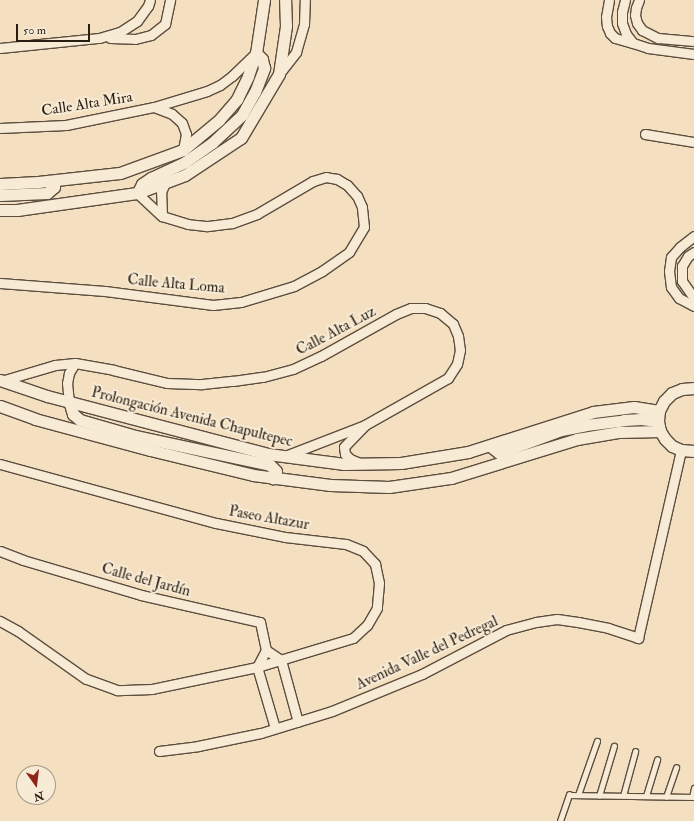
<!DOCTYPE html>
<meta charset="utf-8">
<style>
body{margin:0}
#map{position:relative;width:694px;height:821px;overflow:hidden;background:#f4e0c0;font-family:"IM FELL Double Pica",serif}
div>[style]{position:absolute}
.roads{filter:drop-shadow(1px 0 #5c4e3e) drop-shadow(-1px 0 #5c4e3e) drop-shadow(0 1px #5c4e3e) drop-shadow(0 -1px #5c4e3e)}
.service>*{height:4.5px;margin:-2.25px;padding:0 2.25px;transform-origin:2.25px;border-radius:2.25px;background:#f8ebd6}
.minor>*{height:9px;margin:-4.5px;padding:0 4.5px;transform-origin:4.5px;border-radius:4.5px;background:#f8ebd6}
.tertiary>*{height:11px;margin:-5.5px;padding:0 5.5px;transform-origin:5.5px;border-radius:5.5px;background:#f8ebd6}
span{translate:-50% -50%;white-space:nowrap;text-align:center;line-height:1.15;-webkit-text-stroke:4px #f8ebd6;paint-order:stroke}
.street-label{font-size:15px;color:#291e12}
.north{position:absolute;left:16px;top:765px;width:40px;height:40px;box-sizing:border-box;background:#f8ebd6;border:1px solid #a59988;border-radius:50%;rotate:166deg;font-size:11px;font-weight:700;line-height:16px;text-align:center;color:#291e12}
.north::after{content:'';display:block;margin:auto;width:14px;height:18px;background:#8f2418;clip-path:polygon(50% 0,100% 100%,50% 72%,0 100%)}
.scale{position:absolute;left:16px;top:24px;width:74px;height:18px;box-sizing:border-box;border:2px solid #291e12;border-top:0;padding-left:5px;font-size:12px;line-height:14px;white-space:nowrap;color:#291e12;-webkit-text-stroke:3px #f8ebd6;paint-order:stroke}
</style>
<div id="map">
<div class="roads">
<div class="service">
<div style="left:578px;top:795px;width:57px;rotate:-70.6deg"></div>
<div style="left:599px;top:796px;width:52px;rotate:-73.3deg"></div>
<div style="left:623px;top:796px;width:46px;rotate:-74.7deg"></div>
<div style="left:646px;top:796px;width:38px;rotate:-73deg"></div>
<div style="left:666px;top:797px;width:31px;rotate:-71deg"></div>
<div style="left:692px;top:797px;width:9px;rotate:-77deg"></div>
<div style="left:560px;top:821px;width:28px;rotate:-71deg"></div>
<div style="left:569px;top:795px;width:125px;rotate:0.9deg"></div>
</div>
<div class="minor">
<div style="left:609px;top:0;width:17px;rotate:100deg"></div>
<div style="left:606px;top:17px;width:9px;rotate:84deg"></div>
<div style="left:607px;top:26px;width:8px;rotate:67deg"></div>
<div style="left:610px;top:33px;width:7px;rotate:45deg"></div>
<div style="left:615px;top:38px;width:19px;rotate:16deg"></div>
<div style="left:625px;top:0;width:12px;rotate:104deg"></div>
<div style="left:622px;top:12px;width:11px;rotate:90deg"></div>
<div style="left:622px;top:23px;width:12px;rotate:70deg"></div>
<div style="left:626px;top:34px;width:11px;rotate:52deg"></div>
<div style="left:633px;top:43px;width:16px;rotate:18deg"></div>
<div style="left:648px;top:48px;width:46px;rotate:7.4deg"></div>
<div style="left:639px;top:0;width:9px;rotate:111deg"></div>
<div style="left:636px;top:8px;width:7px;rotate:98deg"></div>
<div style="left:635px;top:15px;width:8px;rotate:76deg"></div>
<div style="left:637px;top:23px;width:9px;rotate:54deg"></div>
<div style="left:642px;top:30px;width:18px;rotate:27deg"></div>
<div style="left:658px;top:38px;width:36px;rotate:5deg"></div>
<div style="left:110px;top:38px;width:25px;rotate:2deg"></div>
<div style="left:135px;top:39px;width:16px;rotate:-14deg"></div>
<div style="left:151px;top:35px;width:18px;rotate:-38deg"></div>
<div style="left:165px;top:24px;width:25px;rotate:-78deg"></div>
<div style="left:0;top:48px;width:100px;rotate:-5.8deg"></div>
<div style="left:99px;top:38px;width:22px;rotate:-16deg"></div>
<div style="left:120px;top:32px;width:20px;rotate:-33deg"></div>
<div style="left:137px;top:21px;width:19px;rotate:-54deg"></div>
<div style="left:148px;top:6px;width:6px;rotate:-72deg"></div>
<div style="left:279px;top:74px;width:28px;rotate:-52deg"></div>
<div style="left:296px;top:52px;width:29px;rotate:-74deg"></div>
<div style="left:304px;top:24px;width:24px;rotate:-88deg"></div>
<div style="left:154px;top:107px;width:19px;rotate:21deg"></div>
<div style="left:172px;top:114px;width:13px;rotate:42deg"></div>
<div style="left:182px;top:123px;width:12px;rotate:70deg"></div>
<div style="left:186px;top:134px;width:16px;rotate:101deg"></div>
<div style="left:0;top:128px;width:66px;rotate:-2.6deg"></div>
<div style="left:66px;top:125px;width:90px;rotate:-11.6deg"></div>
<div style="left:154px;top:107px;width:55px;rotate:-16.8deg"></div>
<div style="left:207px;top:91px;width:14px;rotate:-25deg"></div>
<div style="left:220px;top:85px;width:15px;rotate:-37deg"></div>
<div style="left:232px;top:76px;width:33px;rotate:-44deg"></div>
<div style="left:645px;top:134px;width:50px;rotate:9.3deg"></div>
<div style="left:137px;top:193px;width:34px;rotate:43deg"></div>
<div style="left:162px;top:216px;width:24px;rotate:-92deg"></div>
<div style="left:161px;top:192px;width:10px;rotate:-66deg"></div>
<div style="left:694px;top:236px;width:18px;rotate:142deg"></div>
<div style="left:680px;top:247px;width:13px;rotate:132deg"></div>
<div style="left:671px;top:257px;width:14px;rotate:98deg"></div>
<div style="left:669px;top:271px;width:16px;rotate:83deg"></div>
<div style="left:671px;top:287px;width:14px;rotate:54deg"></div>
<div style="left:679px;top:298px;width:17px;rotate:28deg"></div>
<div style="left:694px;top:252px;width:7px;rotate:146deg"></div>
<div style="left:688px;top:256px;width:12px;rotate:121deg"></div>
<div style="left:682px;top:266px;width:15px;rotate:90deg"></div>
<div style="left:682px;top:281px;width:21px;rotate:55deg"></div>
<div style="left:0;top:283px;width:105px;rotate:4.4deg"></div>
<div style="left:105px;top:291px;width:109px;rotate:7.4deg"></div>
<div style="left:213px;top:305px;width:28px;rotate:-6deg"></div>
<div style="left:241px;top:302px;width:55px;rotate:-16.8deg"></div>
<div style="left:294px;top:286px;width:32px;rotate:-28deg"></div>
<div style="left:322px;top:271px;width:33px;rotate:-35deg"></div>
<div style="left:349px;top:252px;width:29px;rotate:-59deg"></div>
<div style="left:364px;top:227px;width:20px;rotate:-96deg"></div>
<div style="left:362px;top:207px;width:12px;rotate:-114deg"></div>
<div style="left:357px;top:196px;width:15px;rotate:-132deg"></div>
<div style="left:347px;top:185px;width:12px;rotate:-149deg"></div>
<div style="left:337px;top:179px;width:11px;rotate:-170deg"></div>
<div style="left:326px;top:177px;width:14px;rotate:163deg"></div>
<div style="left:313px;top:181px;width:65px;rotate:149.5deg"></div>
<div style="left:257px;top:214px;width:27px;rotate:160deg"></div>
<div style="left:232px;top:223px;width:26px;rotate:173deg"></div>
<div style="left:206px;top:226px;width:18px;rotate:-174deg"></div>
<div style="left:188px;top:224px;width:27px;rotate:-163deg"></div>
<div style="left:75px;top:363px;width:39px;rotate:10deg"></div>
<div style="left:113px;top:370px;width:56px;rotate:13.5deg"></div>
<div style="left:167px;top:383px;width:35px;rotate:2deg"></div>
<div style="left:202px;top:384px;width:31px;rotate:-6deg"></div>
<div style="left:233px;top:381px;width:30px;rotate:-8deg"></div>
<div style="left:263px;top:377px;width:31px;rotate:-15deg"></div>
<div style="left:293px;top:369px;width:31px;rotate:-25deg"></div>
<div style="left:321px;top:356px;width:86px;rotate:-29.2deg"></div>
<div style="left:396px;top:314px;width:16px;rotate:-22deg"></div>
<div style="left:411px;top:308px;width:14px"></div>
<div style="left:425px;top:308px;width:16px;rotate:18deg"></div>
<div style="left:440px;top:313px;width:17px;rotate:40deg"></div>
<div style="left:453px;top:324px;width:13px;rotate:67deg"></div>
<div style="left:458px;top:336px;width:14px;rotate:82deg"></div>
<div style="left:460px;top:350px;width:14px;rotate:102deg"></div>
<div style="left:457px;top:364px;width:17px;rotate:123deg"></div>
<div style="left:448px;top:378px;width:95px;rotate:150.5deg"></div>
<div style="left:1px;top:381px;width:56px;rotate:-16.5deg"></div>
<div style="left:55px;top:365px;width:20px;rotate:-6deg"></div>
<div style="left:75px;top:363px;width:12px;rotate:121deg"></div>
<div style="left:69px;top:373px;width:10px;rotate:101deg"></div>
<div style="left:67px;top:383px;width:18px;rotate:84deg"></div>
<div style="left:285px;top:456px;width:86px;rotate:-21.2deg"></div>
<div style="left:365px;top:425px;width:30px;rotate:134deg"></div>
<div style="left:344px;top:447px;width:7px;rotate:82deg"></div>
<div style="left:345px;top:454px;width:7px;rotate:45deg"></div>
<div style="left:350px;top:459px;width:11px;rotate:22deg"></div>
<div style="left:0;top:464px;width:224px;rotate:15.3deg"></div>
<div style="left:216px;top:523px;width:70px;rotate:11.5deg"></div>
<div style="left:285px;top:537px;width:61px;rotate:6.5deg"></div>
<div style="left:346px;top:544px;width:18px;rotate:22deg"></div>
<div style="left:363px;top:551px;width:18px;rotate:47deg"></div>
<div style="left:375px;top:564px;width:19px;rotate:78deg"></div>
<div style="left:379px;top:583px;width:25px;rotate:95deg"></div>
<div style="left:377px;top:608px;width:20px;rotate:120deg"></div>
<div style="left:367px;top:625px;width:19px;rotate:137deg"></div>
<div style="left:353px;top:638px;width:100px;rotate:163.2deg"></div>
<div style="left:257px;top:667px;width:107px;rotate:168.2deg"></div>
<div style="left:152px;top:689px;width:35px;rotate:178deg"></div>
<div style="left:117px;top:690px;width:33px;rotate:-160deg"></div>
<div style="left:86px;top:679px;width:83px;rotate:-144.8deg"></div>
<div style="left:18px;top:631px;width:21px;rotate:-151deg"></div>
<div style="left:0;top:551px;width:25px;rotate:21deg"></div>
<div style="left:23px;top:560px;width:123px;rotate:16.5deg"></div>
<div style="left:141px;top:595px;width:122px;rotate:12.8deg"></div>
<div style="left:260px;top:622px;width:29px;rotate:78deg"></div>
<div style="left:275px;top:728px;width:64px;rotate:-106.4deg"></div>
<div style="left:257px;top:667px;width:19px;rotate:-62deg"></div>
<div style="left:266px;top:650px;width:18px;rotate:34deg"></div>
<div style="left:281px;top:660px;width:64px;rotate:74.7deg"></div>
<div style="left:159px;top:751px;width:39px;rotate:-7deg"></div>
<div style="left:198px;top:746px;width:64px;rotate:-11.7deg"></div>
<div style="left:261px;top:733px;width:74px;rotate:-17.2deg"></div>
<div style="left:332px;top:711px;width:97px;rotate:-22.3deg"></div>
<div style="left:422px;top:674px;width:95px;rotate:-27.6deg"></div>
<div style="left:506px;top:630px;width:31px;rotate:-15deg"></div>
<div style="left:536px;top:622px;width:21px;rotate:-8deg"></div>
<div style="left:557px;top:619px;width:21px;rotate:8deg"></div>
<div style="left:578px;top:622px;width:31px;rotate:11deg"></div>
<div style="left:608px;top:628px;width:32px;rotate:18deg"></div>
<div style="left:638px;top:638px;width:193px;rotate:-77.1deg"></div>
</div>
<div class="tertiary">
<div style="left:0;top:184px;width:38px;rotate:-3deg"></div>
<div style="left:38px;top:182px;width:82px;rotate:-6.3deg"></div>
<div style="left:120px;top:173px;width:67px;rotate:-20.1deg"></div>
<div style="left:183px;top:150px;width:47px;rotate:-39.8deg"></div>
<div style="left:219px;top:120px;width:28px;rotate:-49deg"></div>
<div style="left:237px;top:99px;width:25px;rotate:-64deg"></div>
<div style="left:248px;top:76px;width:24px;rotate:-71deg"></div>
<div style="left:256px;top:53px;width:54px;rotate:-81.4deg"></div>
<div style="left:138px;top:192px;width:9px;rotate:-63deg"></div>
<div style="left:142px;top:184px;width:11px;rotate:-34deg"></div>
<div style="left:151px;top:178px;width:38px;rotate:-25deg"></div>
<div style="left:185px;top:162px;width:33px;rotate:-35deg"></div>
<div style="left:212px;top:143px;width:41px;rotate:-43deg"></div>
<div style="left:242px;top:115px;width:26px;rotate:-61deg"></div>
<div style="left:255px;top:92px;width:26px;rotate:-69deg"></div>
<div style="left:264px;top:68px;width:9px;rotate:-103deg"></div>
<div style="left:262px;top:59px;width:8px;rotate:-135deg"></div>
<div style="left:0;top:195px;width:47px;rotate:-2.4deg"></div>
<div style="left:47px;top:193px;width:9px;rotate:-41deg"></div>
<div style="left:54px;top:187px;width:2px;rotate:-90deg"></div>
<div style="left:54px;top:185px;width:6px;rotate:-141deg"></div>
<div style="left:0;top:210px;width:17px"></div>
<div style="left:17px;top:210px;width:121px;rotate:-8.1deg"></div>
<div style="left:137px;top:193px;width:51px;rotate:-20.6deg"></div>
<div style="left:185px;top:175px;width:67px;rotate:-33.5deg"></div>
<div style="left:241px;top:138px;width:74px;rotate:-59.3deg"></div>
<div style="left:279px;top:74px;width:49px;rotate:-81.7deg"></div>
<div style="left:286px;top:26px;width:26px;rotate:-92deg"></div>
<div style="left:0;top:380px;width:50px;rotate:18.8deg"></div>
<div style="left:47px;top:396px;width:228px;rotate:14.7deg"></div>
<div style="left:268px;top:454px;width:77px;rotate:7.5deg"></div>
<div style="left:344px;top:464px;width:57px;rotate:-1deg"></div>
<div style="left:401px;top:463px;width:68px;rotate:-9.3deg"></div>
<div style="left:468px;top:452px;width:131px;rotate:-17.7deg"></div>
<div style="left:593px;top:412px;width:41px;rotate:-7deg"></div>
<div style="left:634px;top:407px;width:25px;rotate:9deg"></div>
<div style="left:694px;top:388px;width:12px;rotate:175deg"></div>
<div style="left:682px;top:389px;width:11px;rotate:158deg"></div>
<div style="left:672px;top:393px;width:11px;rotate:135deg"></div>
<div style="left:664px;top:401px;width:11px;rotate:117deg"></div>
<div style="left:659px;top:411px;width:10px;rotate:96deg"></div>
<div style="left:658px;top:421px;width:10px;rotate:79deg"></div>
<div style="left:660px;top:431px;width:9px;rotate:58deg"></div>
<div style="left:665px;top:439px;width:10px;rotate:45deg"></div>
<div style="left:672px;top:446px;width:10px;rotate:24deg"></div>
<div style="left:681px;top:450px;width:13px;rotate:4deg"></div>
<div style="left:69px;top:401px;width:14px;rotate:73deg"></div>
<div style="left:73px;top:414px;width:9px;rotate:41deg"></div>
<div style="left:80px;top:420px;width:57px;rotate:16.2deg"></div>
<div style="left:135px;top:436px;width:138px;rotate:12.1deg"></div>
<div style="left:270px;top:465px;width:8px;rotate:45deg"></div>
<div style="left:276px;top:471px;width:8px;rotate:113deg"></div>
<div style="left:0;top:406px;width:37px;rotate:20deg"></div>
<div style="left:35px;top:419px;width:119px;rotate:15.1deg"></div>
<div style="left:150px;top:450px;width:106px;rotate:13.6deg"></div>
<div style="left:253px;top:475px;width:78px;rotate:7.4deg"></div>
<div style="left:330px;top:485px;width:59px;rotate:1.9deg"></div>
<div style="left:389px;top:487px;width:63px;rotate:-8.3deg"></div>
<div style="left:451px;top:478px;width:132px;rotate:-17.2deg"></div>
<div style="left:577px;top:439px;width:43px;rotate:-9.5deg"></div>
<div style="left:619px;top:432px;width:41px;rotate:-1.4deg"></div>
<div style="left:490px;top:446px;width:11px;rotate:38deg"></div>
<div style="left:499px;top:453px;width:66px;rotate:-20.4deg"></div>
<div style="left:561px;top:430px;width:25px;rotate:-11deg"></div>
<div style="left:586px;top:425px;width:38px;rotate:-7deg"></div>
<div style="left:624px;top:420px;width:17px;rotate:-3deg"></div>
<div style="left:641px;top:419px;width:17px;rotate:7deg"></div>
</div>
</div>
<div class="street-label">
<span style="left:87px;top:104px;rotate:-9deg">Calle Alta Mira</span>
<span style="left:176px;top:284px;rotate:5deg">Calle Alta Loma</span>
<span style="left:336px;top:331px;rotate:-28deg">Calle Alta Luz</span>
<span style="left:192px;top:417px;rotate:14deg">Prolongación Avenida Chapultepec</span>
<span style="left:269px;top:518px;rotate:10deg">Paseo Altazur</span>
<span style="left:146px;top:580px;rotate:15deg">Calle del Jardín</span>
<span style="left:427px;top:653px;rotate:-25deg">Avenida Valle del Pedregal</span>
</div>
<div class="north">N</div>
<div class="scale">50 m</div>
</div>
